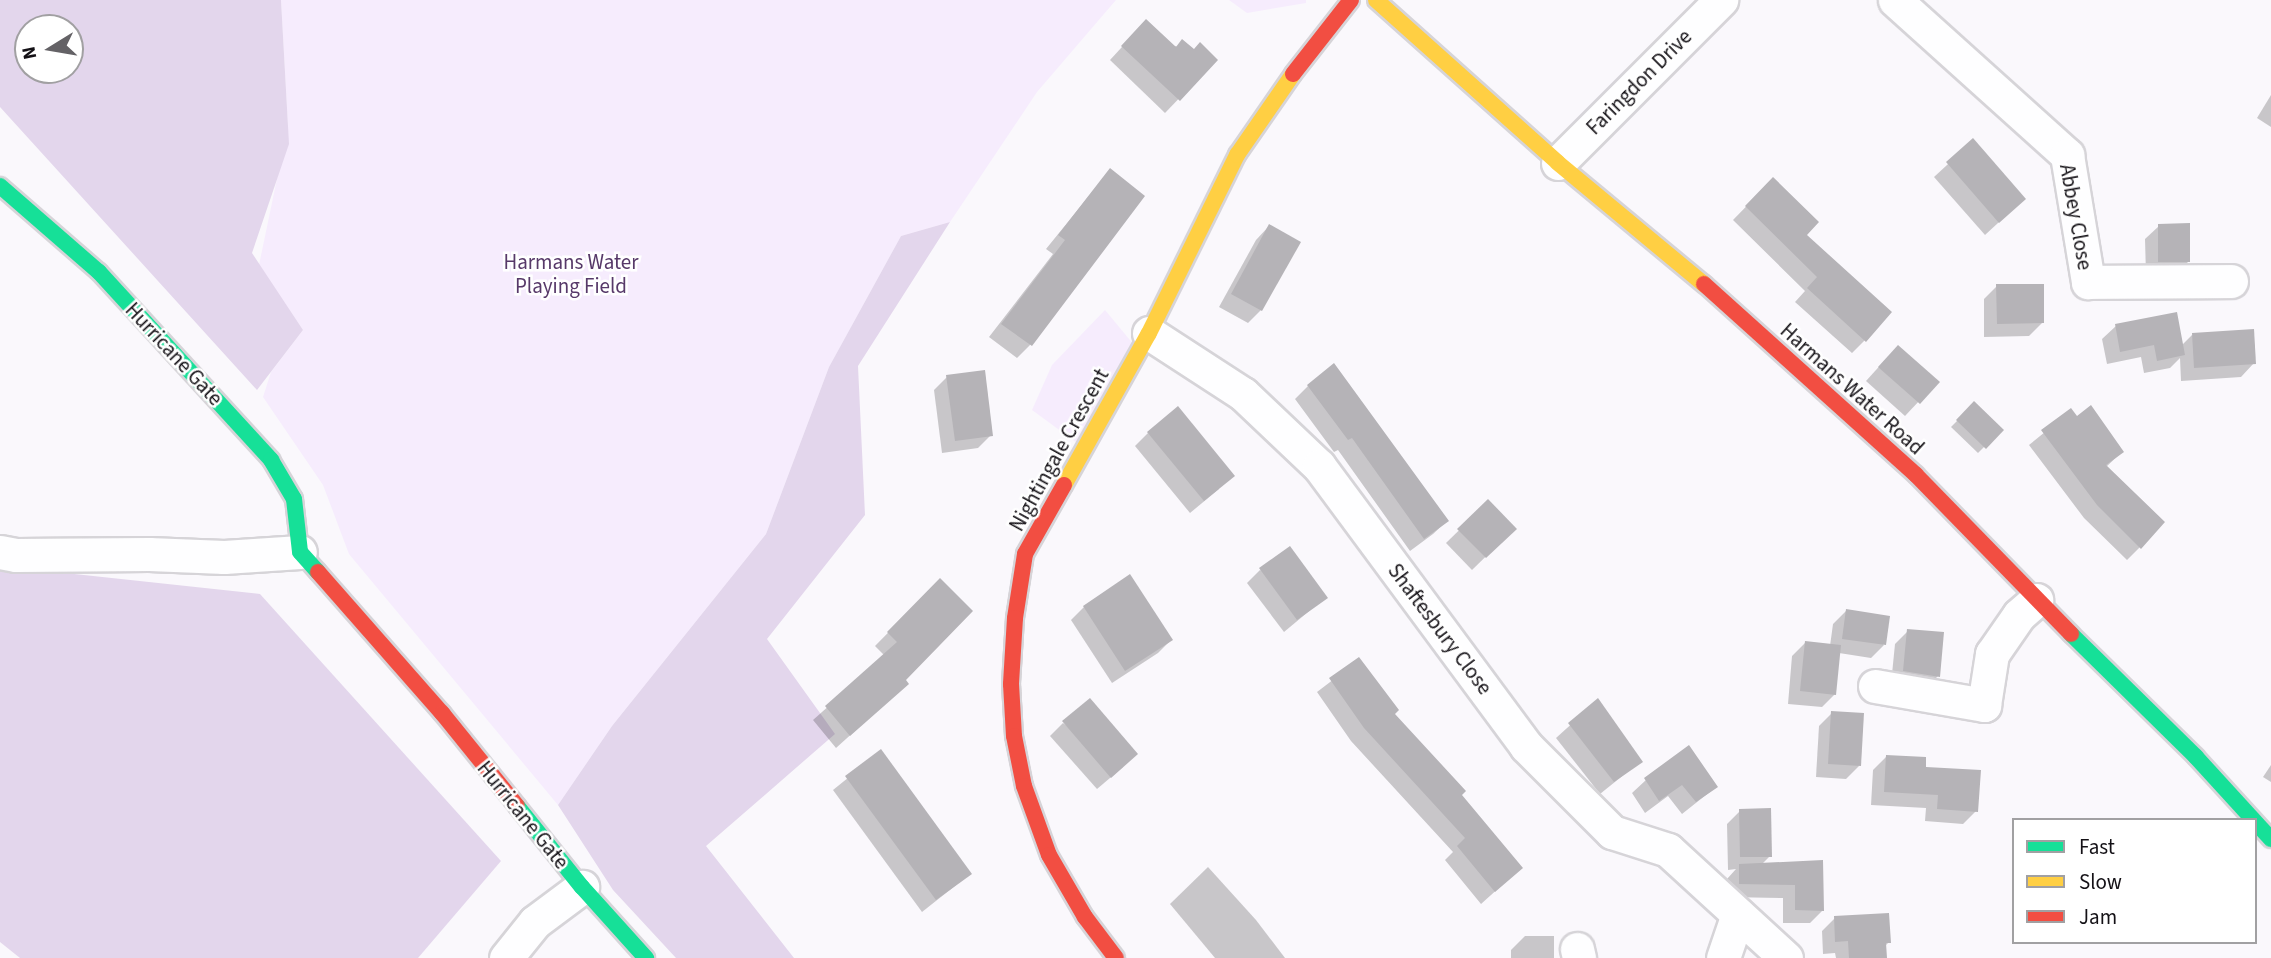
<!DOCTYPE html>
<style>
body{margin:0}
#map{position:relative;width:2271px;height:958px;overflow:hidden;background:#faf8fc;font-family:"Source Sans 3",sans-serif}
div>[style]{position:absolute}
.green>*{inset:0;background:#f6ecfd}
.forest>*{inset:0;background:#e3d6ec}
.shadow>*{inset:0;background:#0003}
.building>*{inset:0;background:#b5b3b7}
.roads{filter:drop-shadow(2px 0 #d6d4d8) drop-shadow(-2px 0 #d6d4d8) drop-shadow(0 2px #d6d4d8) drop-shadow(0 -2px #d6d4d8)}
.street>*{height:33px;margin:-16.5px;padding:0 16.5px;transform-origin:16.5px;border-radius:16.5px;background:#fefeff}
.fast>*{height:16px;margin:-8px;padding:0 8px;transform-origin:8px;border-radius:8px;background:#16e098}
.slow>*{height:16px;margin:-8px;padding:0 8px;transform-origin:8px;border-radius:8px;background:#ffcf43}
.jam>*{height:16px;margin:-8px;padding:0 8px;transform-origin:8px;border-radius:8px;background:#f24e42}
span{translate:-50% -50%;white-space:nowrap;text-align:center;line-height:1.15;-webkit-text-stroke:5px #fff;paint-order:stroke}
.street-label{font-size:21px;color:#141116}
.park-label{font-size:21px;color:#573969}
.legend{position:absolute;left:2012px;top:818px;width:245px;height:126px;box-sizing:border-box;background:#fff;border:2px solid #a1a0a2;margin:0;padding:9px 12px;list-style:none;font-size:21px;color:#141116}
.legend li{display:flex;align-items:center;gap:14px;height:35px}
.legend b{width:35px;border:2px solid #a1a0a2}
.north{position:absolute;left:14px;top:14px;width:70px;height:70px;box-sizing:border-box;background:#fff;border:2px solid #a1a0a2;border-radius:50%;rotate:259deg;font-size:19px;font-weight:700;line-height:28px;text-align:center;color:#141116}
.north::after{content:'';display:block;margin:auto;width:24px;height:32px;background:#646266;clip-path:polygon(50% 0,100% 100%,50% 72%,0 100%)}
</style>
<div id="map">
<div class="green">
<div style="clip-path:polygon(281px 0,1116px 0,1037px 92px,950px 222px,901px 236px,829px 367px,766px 534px,612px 726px,558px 805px,349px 554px,323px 485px,263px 397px,271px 372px,303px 330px,259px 265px,288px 126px)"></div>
<div style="clip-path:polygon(1229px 0,1306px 0,1306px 3px,1247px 13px)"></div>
<div style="clip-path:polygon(1105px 310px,1139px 351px,1084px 448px,1032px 410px,1052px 365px)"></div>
</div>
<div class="forest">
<div style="clip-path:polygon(evenodd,0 0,281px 0,289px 144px,252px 253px,303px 330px,257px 390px,0 107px,0 0,28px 28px,70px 28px,70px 70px,28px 70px,28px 28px)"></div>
<div style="clip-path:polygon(950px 222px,858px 366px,865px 515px,767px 639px,835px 734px,706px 846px,794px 958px,676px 958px,613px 890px,558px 805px,612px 726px,766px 534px,829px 367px,901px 236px)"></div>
<div style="clip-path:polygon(0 566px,260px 594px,501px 861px,418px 958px,20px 958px,0 942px)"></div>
</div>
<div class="shadow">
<div style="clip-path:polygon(1133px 35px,1194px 51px,1216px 60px,1165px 113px,1110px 60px)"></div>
<div style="clip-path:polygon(2271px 95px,2271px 127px,2257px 118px)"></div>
<div style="clip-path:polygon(1973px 141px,2024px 199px,1985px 235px,1934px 177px)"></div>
<div style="clip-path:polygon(1110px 170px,1030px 345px,1017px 358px,989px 337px,1053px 254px,1046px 249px)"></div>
<div style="clip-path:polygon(1773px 179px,1865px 340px,1852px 353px,1795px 302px,1805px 291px,1733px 220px)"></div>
<div style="clip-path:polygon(1269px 226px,1261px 310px,1248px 323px,1219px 307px,1256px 240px)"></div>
<div style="clip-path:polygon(2159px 226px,2189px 261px,2176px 274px,2146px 275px,2145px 239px)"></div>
<div style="clip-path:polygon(1997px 286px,2042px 323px,2029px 336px,1984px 337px,1984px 299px)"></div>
<div style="clip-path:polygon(2116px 326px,2182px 345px,2192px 335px,2254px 363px,2241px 377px,2181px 381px,2180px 358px,2170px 368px,2144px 373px,2141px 357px,2107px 364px,2102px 339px)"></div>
<div style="clip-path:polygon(1885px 360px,1937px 382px,1905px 416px,1866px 381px)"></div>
<div style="clip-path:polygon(947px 377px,991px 435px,978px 448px,942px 453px,934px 390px)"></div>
<div style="clip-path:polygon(1308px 386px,1447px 521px,1433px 534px,1410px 551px,1338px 450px,1334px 452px,1295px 399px)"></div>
<div style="clip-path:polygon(1974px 404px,2001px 430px,1978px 453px,1951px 427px)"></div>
<div style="clip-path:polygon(2071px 411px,2076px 418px,2122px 452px,2106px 467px,2140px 547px,2127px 560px,2084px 518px,2029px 445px)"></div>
<div style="clip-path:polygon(1148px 433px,1219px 489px,1190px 513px,1135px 446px)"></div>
<div style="clip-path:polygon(1488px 502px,1514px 529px,1472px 570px,1446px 543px)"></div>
<div style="clip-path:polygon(1260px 570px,1326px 597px,1284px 632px,1247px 583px)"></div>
<div style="clip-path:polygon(940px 580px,903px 680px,907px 684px,836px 748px,813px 720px,885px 656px,875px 646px)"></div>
<div style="clip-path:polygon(1084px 607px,1171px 640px,1158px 653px,1112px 683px,1071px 620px)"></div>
<div style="clip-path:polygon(1846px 611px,1884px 645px,1871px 658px,1839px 653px,1835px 694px,1822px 707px,1788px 704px,1792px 656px,1805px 643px,1830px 646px,1833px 624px)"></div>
<div style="clip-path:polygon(1908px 631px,1938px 676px,1925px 689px,1891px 684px,1895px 644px)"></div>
<div style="clip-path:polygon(1359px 660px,1393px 714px,1521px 868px,1481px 904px,1445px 860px,1453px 852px,1351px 741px,1317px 692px)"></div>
<div style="clip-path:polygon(1598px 700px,1641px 761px,1600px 794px,1556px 738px)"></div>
<div style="clip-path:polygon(1832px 713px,1859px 766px,1846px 779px,1816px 777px,1819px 726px)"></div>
<div style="clip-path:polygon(1063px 723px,1123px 767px,1097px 789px,1050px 736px)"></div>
<div style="clip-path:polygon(880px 752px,970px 874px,922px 912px,833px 790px)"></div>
<div style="clip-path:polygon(1886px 757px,1924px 768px,1976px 811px,1963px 824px,1925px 821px,1926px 808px,1871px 805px,1873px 770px)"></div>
<div style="clip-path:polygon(2271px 765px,2271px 782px,2263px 777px)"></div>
<div style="clip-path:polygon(1646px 780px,1716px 787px,1682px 814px,1668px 796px,1645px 813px,1632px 793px)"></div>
<div style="clip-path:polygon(1740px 811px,1770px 856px,1761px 865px,1822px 862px,1823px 910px,1810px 923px,1783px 923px,1783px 898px,1727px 897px,1727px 879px,1736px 869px,1728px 870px,1727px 824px)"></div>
<div style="clip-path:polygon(1208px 867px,1256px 920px,1285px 958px,1215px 958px,1170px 904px)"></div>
<div style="clip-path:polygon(1835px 918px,1889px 942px,1884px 947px,1885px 958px,1836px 958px,1835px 953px,1823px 954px,1822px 931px)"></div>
<div style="clip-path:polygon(1525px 936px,1554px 936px,1554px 958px,1511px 958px,1511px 950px)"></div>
</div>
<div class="building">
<div style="clip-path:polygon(1146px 19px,1176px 47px,1182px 39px,1194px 49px,1200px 42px,1218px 60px,1180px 101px,1121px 46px)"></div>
<div style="clip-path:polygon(1973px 138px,2026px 199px,1999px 223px,1946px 162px)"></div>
<div style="clip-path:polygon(1110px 168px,1145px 196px,1032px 346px,1001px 324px,1065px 240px,1058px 235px)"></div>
<div style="clip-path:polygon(1773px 177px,1819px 222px,1807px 235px,1892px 312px,1866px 342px,1807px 288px,1817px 277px,1745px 206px)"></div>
<div style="clip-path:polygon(2190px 223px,2190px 262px,2158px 262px,2158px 224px)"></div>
<div style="clip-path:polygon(1269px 224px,1301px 242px,1262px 311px,1231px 294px)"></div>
<div style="clip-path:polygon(1996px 284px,2044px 284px,2044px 323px,1997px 324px)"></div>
<div style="clip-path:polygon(2177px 312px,2185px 355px,2157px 361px,2154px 345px,2120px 352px,2115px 324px)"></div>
<div style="clip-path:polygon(2254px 329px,2256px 364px,2194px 368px,2192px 333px)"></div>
<div style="clip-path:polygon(1898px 345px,1940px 382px,1920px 404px,1878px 367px)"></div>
<div style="clip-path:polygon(1334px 363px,1449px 521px,1424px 539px,1352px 438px,1348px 440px,1307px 385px)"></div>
<div style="clip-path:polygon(985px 370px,993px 436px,955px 441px,946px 375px)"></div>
<div style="clip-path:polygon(1974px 401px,2004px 430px,1986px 449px,1956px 420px)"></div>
<div style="clip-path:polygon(2091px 405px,2124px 452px,2106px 465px,2165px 522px,2141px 549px,2097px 505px,2041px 430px,2071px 408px,2077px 416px)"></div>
<div style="clip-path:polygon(1178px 406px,1235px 476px,1204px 501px,1147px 432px)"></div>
<div style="clip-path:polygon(1488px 499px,1517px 529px,1486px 558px,1457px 529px)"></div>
<div style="clip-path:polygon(1290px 546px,1328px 598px,1297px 620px,1259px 568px)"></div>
<div style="clip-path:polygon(1130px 574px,1173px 640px,1125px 671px,1083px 606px)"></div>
<div style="clip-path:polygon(940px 578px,973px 611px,906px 680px,909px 684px,850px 736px,825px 706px,897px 642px,887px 632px)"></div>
<div style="clip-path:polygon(1846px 609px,1890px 616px,1886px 645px,1842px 639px)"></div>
<div style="clip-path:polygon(1907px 629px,1944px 632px,1940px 677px,1903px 671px)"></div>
<div style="clip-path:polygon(1805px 641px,1841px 645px,1836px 695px,1800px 691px)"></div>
<div style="clip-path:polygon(1359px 657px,1399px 710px,1395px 714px,1466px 791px,1462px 795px,1523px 868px,1495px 892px,1457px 846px,1465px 838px,1364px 728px,1329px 678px)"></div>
<div style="clip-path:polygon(1090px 698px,1138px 754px,1111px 778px,1062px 721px)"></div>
<div style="clip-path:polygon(1598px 698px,1643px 762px,1614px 782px,1568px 723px)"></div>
<div style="clip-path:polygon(1831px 711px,1864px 713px,1861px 766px,1828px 764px)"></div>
<div style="clip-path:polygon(1689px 745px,1718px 787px,1696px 802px,1682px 785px,1659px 801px,1644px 778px)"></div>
<div style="clip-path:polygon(881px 749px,972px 874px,936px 900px,845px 776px)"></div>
<div style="clip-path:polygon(1886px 755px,1926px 757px,1926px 767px,1981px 770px,1978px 812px,1937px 809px,1938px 795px,1884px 792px)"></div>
<div style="clip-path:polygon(1771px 808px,1772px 857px,1740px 857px,1739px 809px)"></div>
<div style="clip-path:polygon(1823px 860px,1824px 911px,1795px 910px,1795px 885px,1739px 884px,1739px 864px)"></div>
<div style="clip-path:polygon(1889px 913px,1891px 943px,1886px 943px,1887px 958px,1849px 958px,1848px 941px,1835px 942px,1834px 916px)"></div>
</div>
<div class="roads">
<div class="street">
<div style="left:1895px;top:0;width:232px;rotate:42deg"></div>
<div style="left:2067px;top:155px;width:129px;rotate:80.6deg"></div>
<div style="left:2088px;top:282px;width:143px;rotate:-0.4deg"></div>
<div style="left:1558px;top:163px;width:231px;rotate:-45deg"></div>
<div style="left:1149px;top:333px;width:112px;rotate:33deg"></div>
<div style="left:1243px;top:394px;width:105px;rotate:43.5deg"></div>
<div style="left:1319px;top:466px;width:348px;rotate:53.5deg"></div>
<div style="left:1526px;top:746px;width:122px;rotate:45deg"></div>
<div style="left:1612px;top:832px;width:59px;rotate:17.8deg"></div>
<div style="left:1668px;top:850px;width:160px;rotate:42.5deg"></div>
<div style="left:0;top:552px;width:16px;rotate:11deg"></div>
<div style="left:16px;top:555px;width:133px;rotate:-0.4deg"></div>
<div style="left:149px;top:554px;width:75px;rotate:2.3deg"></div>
<div style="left:224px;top:557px;width:76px;rotate:-3.8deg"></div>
<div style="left:1875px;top:686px;width:111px;rotate:9.9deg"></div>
<div style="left:1984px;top:705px;width:52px;rotate:-81.1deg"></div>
<div style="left:1992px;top:654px;width:47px;rotate:-55.3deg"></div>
<div style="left:2019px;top:615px;width:23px;rotate:-41deg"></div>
<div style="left:1577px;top:949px;width:9px;rotate:77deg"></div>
<div style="left:506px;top:958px;width:46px;rotate:-51.1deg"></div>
<div style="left:535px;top:922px;width:59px;rotate:-36.7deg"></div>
<div style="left:1723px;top:958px;width:46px;rotate:-71.2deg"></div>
</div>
<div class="fast">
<div style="left:0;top:186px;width:131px;rotate:41deg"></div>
<div style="left:99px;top:272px;width:255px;rotate:47.5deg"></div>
<div style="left:271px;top:460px;width:45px;rotate:59.5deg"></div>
<div style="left:294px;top:499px;width:53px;rotate:83.5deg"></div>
<div style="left:300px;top:552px;width:27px;rotate:48deg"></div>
<div style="left:2071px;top:634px;width:175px;rotate:44.5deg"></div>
<div style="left:2196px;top:757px;width:111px;rotate:47.6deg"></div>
<div style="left:517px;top:806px;width:104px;rotate:51.3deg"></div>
<div style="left:582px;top:887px;width:96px;rotate:48deg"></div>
</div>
<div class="slow">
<div style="left:1376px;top:0;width:244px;rotate:41.8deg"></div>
<div style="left:1558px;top:163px;width:190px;rotate:39.7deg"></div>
<div style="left:1064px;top:485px;width:174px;rotate:-60.8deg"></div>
<div style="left:1149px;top:333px;width:199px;rotate:-63.7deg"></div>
<div style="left:1237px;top:155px;width:98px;rotate:-55.3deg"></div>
</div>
<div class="jam">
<div style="left:1293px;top:74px;width:94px;rotate:-51.9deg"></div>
<div style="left:1704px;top:284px;width:285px;rotate:42deg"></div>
<div style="left:1916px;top:475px;width:222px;rotate:45.7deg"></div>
<div style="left:1064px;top:485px;width:79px;rotate:119.5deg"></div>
<div style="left:1025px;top:554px;width:65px;rotate:98.9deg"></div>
<div style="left:1015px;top:618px;width:66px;rotate:93.5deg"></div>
<div style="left:1011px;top:684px;width:52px;rotate:86.7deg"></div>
<div style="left:1014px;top:736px;width:51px;rotate:78.7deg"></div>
<div style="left:1024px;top:786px;width:73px;rotate:70.1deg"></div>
<div style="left:1049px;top:855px;width:72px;rotate:59.9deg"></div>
<div style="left:1085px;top:917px;width:51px;rotate:52.9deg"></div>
<div style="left:318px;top:572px;width:188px;rotate:48.7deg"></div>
<div style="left:442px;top:713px;width:119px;rotate:51.1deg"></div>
</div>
</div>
<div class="street-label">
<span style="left:1639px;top:82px;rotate:-45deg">Faringdon Drive</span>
<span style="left:2076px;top:217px;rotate:80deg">Abbey Close</span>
<span style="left:174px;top:354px;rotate:47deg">Hurricane Gate</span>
<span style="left:1852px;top:389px;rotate:42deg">Harmans Water Road</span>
<span style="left:1059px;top:450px;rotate:-61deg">Nightingale Crescent</span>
<span style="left:1440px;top:629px;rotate:53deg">Shaftesbury Close</span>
<span style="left:523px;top:815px;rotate:51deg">Hurricane Gate</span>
</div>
<div class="park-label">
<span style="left:571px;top:274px">Harmans Water<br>Playing Field</span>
</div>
<ul class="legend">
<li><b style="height:9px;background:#16e098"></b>Fast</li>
<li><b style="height:9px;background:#ffcf43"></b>Slow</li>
<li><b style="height:9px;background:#f24e42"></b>Jam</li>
</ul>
<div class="north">N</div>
</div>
